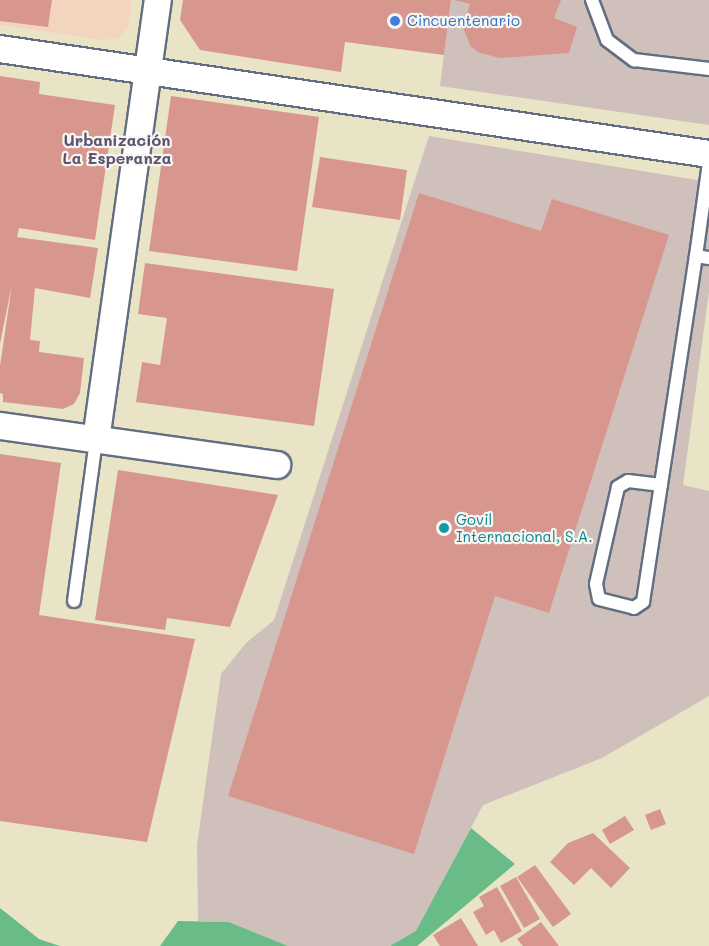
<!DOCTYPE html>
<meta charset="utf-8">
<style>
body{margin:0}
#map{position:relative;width:709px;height:946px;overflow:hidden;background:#e9e4c6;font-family:Mali,sans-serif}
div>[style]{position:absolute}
.built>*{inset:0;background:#f3d4bf}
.industrial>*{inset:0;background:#cfc0bb}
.forest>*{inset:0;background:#69bb87}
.building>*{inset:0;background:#d7978e}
.roads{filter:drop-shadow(2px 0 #636e82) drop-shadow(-2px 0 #636e82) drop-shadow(0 2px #636e82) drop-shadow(0 -2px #636e82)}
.lane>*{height:12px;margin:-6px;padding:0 6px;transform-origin:6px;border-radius:6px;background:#fff}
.street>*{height:26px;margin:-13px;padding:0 13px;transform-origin:13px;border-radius:13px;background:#fff}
.dots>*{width:16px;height:16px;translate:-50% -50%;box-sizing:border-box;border:3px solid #f6f6f2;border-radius:50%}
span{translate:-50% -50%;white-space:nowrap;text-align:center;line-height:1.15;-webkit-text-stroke:4.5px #f6f6f2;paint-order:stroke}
.shop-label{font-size:15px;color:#366cbe}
.left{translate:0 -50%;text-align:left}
.culture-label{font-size:15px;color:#0d838f}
.neighbourhood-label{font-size:16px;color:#5d536f;font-weight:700}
</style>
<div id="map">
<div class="built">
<div style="clip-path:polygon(0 0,132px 0,128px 28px,118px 38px,102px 40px,0 25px)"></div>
</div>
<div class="industrial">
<div style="clip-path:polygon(451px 0,709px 0,709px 125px,440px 86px)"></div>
<div style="clip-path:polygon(429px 136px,709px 182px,709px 292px,683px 485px,709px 491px,709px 696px,602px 758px,483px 805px,416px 932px,390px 946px,288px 946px,229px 922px,198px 921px,197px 845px,221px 674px,246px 643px,274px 620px)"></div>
</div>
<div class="forest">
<div style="clip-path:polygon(471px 828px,515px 864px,417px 946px,390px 946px,416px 931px)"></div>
<div style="clip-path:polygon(0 908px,39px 939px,60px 946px,0 946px)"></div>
<div style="clip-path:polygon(178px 921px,229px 922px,288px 946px,160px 946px)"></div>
</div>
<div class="building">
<div style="clip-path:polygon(0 0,52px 0,48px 27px,0 21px)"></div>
<div style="clip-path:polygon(183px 0,451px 0,444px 55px,345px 42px,341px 72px,200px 50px,180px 20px)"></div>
<div style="clip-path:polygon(454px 0,561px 0,554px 18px,577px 27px,569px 53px,500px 58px,480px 53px,471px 47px,463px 28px,470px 4px)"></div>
<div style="clip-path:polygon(0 76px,40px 82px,39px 94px,115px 105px,95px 240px,19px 228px,17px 237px,98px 248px,90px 298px,35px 288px,30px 340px,40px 341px,39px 352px,84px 358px,80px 393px,74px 404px,63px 409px,3px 402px,3px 394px,0 393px,0 366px,12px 284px,0 344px)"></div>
<div style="clip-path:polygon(171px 96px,319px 117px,297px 271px,149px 251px)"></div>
<div style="clip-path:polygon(320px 157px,407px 170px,400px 220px,312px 207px)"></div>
<div style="clip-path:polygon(419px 193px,541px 231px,552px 199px,669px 235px,549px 613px,495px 596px,414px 854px,228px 796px)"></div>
<div style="clip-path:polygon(145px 263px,334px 289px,314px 426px,136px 402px,142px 362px,160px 365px,167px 318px,138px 314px)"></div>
<div style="clip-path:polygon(0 454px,61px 463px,39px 615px,195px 639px,147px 842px,0 821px)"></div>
<div style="clip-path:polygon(118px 470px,278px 495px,230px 627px,167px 618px,165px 630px,95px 620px)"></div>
<div style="clip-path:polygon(660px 809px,666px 824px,651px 830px,645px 815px)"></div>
<div style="clip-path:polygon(625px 816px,634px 830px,610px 844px,602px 830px)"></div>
<div style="clip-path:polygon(593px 833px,630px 868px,611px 888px,591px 868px,574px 885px,550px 862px,568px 843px)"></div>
<div style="clip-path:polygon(535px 865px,571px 914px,553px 927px,517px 877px)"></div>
<div style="clip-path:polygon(516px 877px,540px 919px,524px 928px,500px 886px)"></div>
<div style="clip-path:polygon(497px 887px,522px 931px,501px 943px,494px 930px,486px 935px,473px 912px,484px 906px,479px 897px)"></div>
<div style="clip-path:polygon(461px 918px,478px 946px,440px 946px,433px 935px)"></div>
<div style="clip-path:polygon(541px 922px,559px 946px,523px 946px,517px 939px)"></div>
</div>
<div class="roads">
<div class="lane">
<div style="left:592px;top:0;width:43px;rotate:69.4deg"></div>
<div style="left:607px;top:40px;width:34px;rotate:37deg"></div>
<div style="left:634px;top:60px;width:76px;rotate:6.8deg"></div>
<div style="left:696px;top:256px;width:13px;rotate:9deg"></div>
<div style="left:661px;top:485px;width:33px;rotate:-173deg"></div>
<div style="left:628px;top:481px;width:12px;rotate:149deg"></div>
<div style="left:618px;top:487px;width:99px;rotate:102.8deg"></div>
<div style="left:596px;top:584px;width:15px;rotate:79deg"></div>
<div style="left:599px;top:599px;width:36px;rotate:14deg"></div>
<div style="left:634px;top:608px;width:11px;rotate:-34deg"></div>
<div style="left:643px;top:602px;width:350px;rotate:-81.3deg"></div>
<div style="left:696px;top:256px;width:95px;rotate:-82.1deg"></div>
<div style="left:74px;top:601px;width:162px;rotate:-82.2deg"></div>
</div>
<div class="street">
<div style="left:0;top:49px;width:717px;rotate:8.42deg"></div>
<div style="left:0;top:426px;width:280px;rotate:8deg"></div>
<div style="left:96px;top:440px;width:444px;rotate:-82deg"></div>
</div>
</div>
<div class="dots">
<div style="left:395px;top:21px;background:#3f7fe0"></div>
<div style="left:444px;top:528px;background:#0f9aa8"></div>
</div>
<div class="shop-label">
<span class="left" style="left:407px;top:21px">Cincuentenario</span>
</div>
<div class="culture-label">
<span class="left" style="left:456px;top:528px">Govil<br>Internacional, S.A.</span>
</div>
<div class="neighbourhood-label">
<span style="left:117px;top:149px">Urbanización<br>La Esperanza</span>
</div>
</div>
